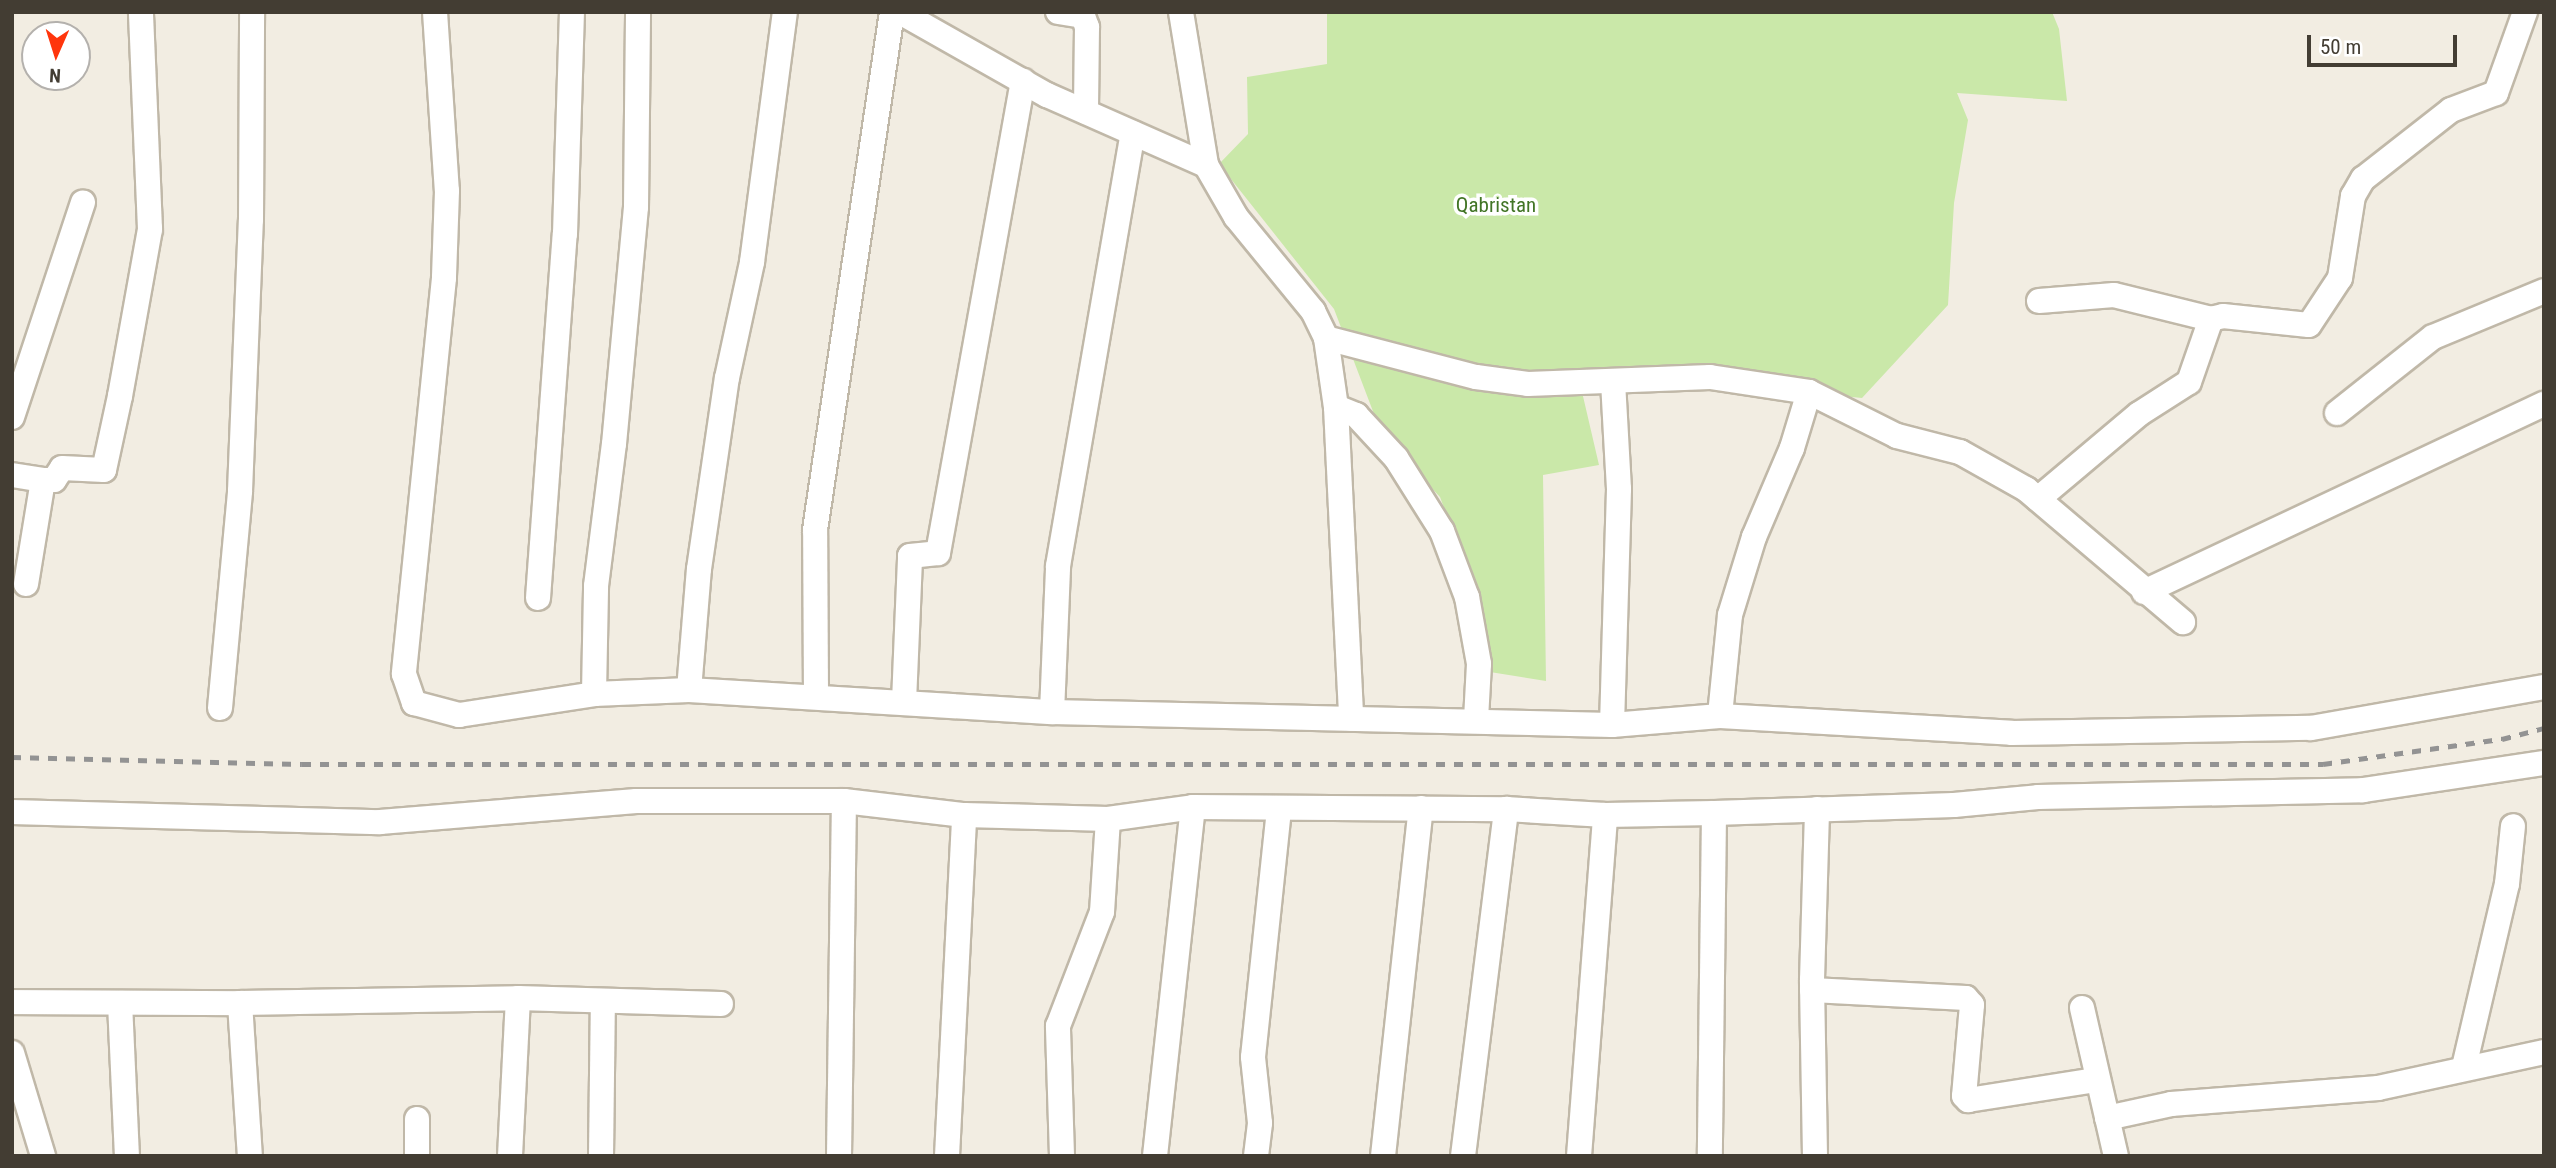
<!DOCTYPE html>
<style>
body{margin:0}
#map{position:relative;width:2556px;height:1168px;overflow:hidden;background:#f2ede2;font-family:"Roboto Condensed",sans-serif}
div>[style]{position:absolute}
.green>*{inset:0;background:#cae8a9}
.roads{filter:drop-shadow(2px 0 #c0b8a8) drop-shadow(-2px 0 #c0b8a8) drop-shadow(0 2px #c0b8a8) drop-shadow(0 -2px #c0b8a8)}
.minor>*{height:24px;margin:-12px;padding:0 12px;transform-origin:12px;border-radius:12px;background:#fff}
.rail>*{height:5px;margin-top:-2.5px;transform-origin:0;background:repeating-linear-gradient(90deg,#939393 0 9px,transparent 0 18px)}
span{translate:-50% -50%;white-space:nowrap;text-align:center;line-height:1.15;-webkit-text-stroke:7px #fff;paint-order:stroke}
.park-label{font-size:21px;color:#427526}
.frame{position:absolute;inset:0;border:14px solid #433d33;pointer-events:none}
.north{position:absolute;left:21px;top:21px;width:70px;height:70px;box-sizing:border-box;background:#fff;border:2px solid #b4b1ad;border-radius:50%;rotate:183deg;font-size:19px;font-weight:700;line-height:28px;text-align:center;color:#433d33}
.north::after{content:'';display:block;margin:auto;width:24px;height:32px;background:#ff350c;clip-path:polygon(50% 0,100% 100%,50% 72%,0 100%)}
.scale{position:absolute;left:2307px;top:35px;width:150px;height:32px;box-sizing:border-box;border:4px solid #433d33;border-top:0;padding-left:9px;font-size:21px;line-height:24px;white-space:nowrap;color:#433d33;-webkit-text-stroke:5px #fff;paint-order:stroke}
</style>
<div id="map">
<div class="green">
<div style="clip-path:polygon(1327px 12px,2052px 12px,2059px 29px,2067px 101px,1957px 93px,1968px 120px,1954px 203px,1948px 305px,1862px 398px,1742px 386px,1579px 379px,1599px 465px,1543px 475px,1546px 681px,1490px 672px,1473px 586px,1440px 497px,1382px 435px,1334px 309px,1219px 164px,1248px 134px,1247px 77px,1327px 64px)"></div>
</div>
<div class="roads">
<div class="minor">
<div style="left:435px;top:12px;width:179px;rotate:86.2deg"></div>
<div style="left:447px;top:191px;width:87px;rotate:92deg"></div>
<div style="left:444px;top:278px;width:398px;rotate:95.8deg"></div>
<div style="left:404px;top:674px;width:31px;rotate:71deg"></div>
<div style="left:414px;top:703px;width:47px;rotate:14.9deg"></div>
<div style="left:459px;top:715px;width:137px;rotate:-8.8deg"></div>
<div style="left:594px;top:694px;width:95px;rotate:-2.4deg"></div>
<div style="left:689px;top:690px;width:364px;rotate:3.5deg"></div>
<div style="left:1052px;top:712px;width:560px;rotate:1.33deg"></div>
<div style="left:1612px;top:725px;width:108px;rotate:-4.8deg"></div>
<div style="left:1720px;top:716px;width:292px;rotate:3.3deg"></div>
<div style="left:2012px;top:733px;width:299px;rotate:-1deg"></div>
<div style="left:2311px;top:728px;width:237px;rotate:-10deg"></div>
<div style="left:900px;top:12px;width:169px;rotate:29.5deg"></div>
<div style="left:1047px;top:95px;width:174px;rotate:23.8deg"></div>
<div style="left:1058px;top:12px;width:25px;rotate:9deg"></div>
<div style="left:1083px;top:16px;width:12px;rotate:70deg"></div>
<div style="left:1087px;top:27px;width:85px;rotate:90.7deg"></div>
<div style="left:1181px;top:12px;width:155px;rotate:80.7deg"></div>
<div style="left:1206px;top:165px;width:60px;rotate:60deg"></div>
<div style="left:1236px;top:217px;width:122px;rotate:50.7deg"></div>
<div style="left:1313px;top:311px;width:30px;rotate:64deg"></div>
<div style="left:1326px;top:338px;width:70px;rotate:81.8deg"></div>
<div style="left:1336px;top:407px;width:312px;rotate:87.2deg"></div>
<div style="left:2039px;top:301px;width:75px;rotate:-4.6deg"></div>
<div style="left:2114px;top:295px;width:100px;rotate:13.9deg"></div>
<div style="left:2211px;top:319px;width:12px;rotate:-14deg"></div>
<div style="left:2223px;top:316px;width:86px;rotate:6deg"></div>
<div style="left:2309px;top:325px;width:56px;rotate:-56.6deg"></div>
<div style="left:2340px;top:278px;width:83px;rotate:-81deg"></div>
<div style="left:2353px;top:196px;width:20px;rotate:-60deg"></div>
<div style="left:2363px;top:179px;width:112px;rotate:-38.1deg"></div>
<div style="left:2451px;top:110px;width:48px;rotate:-20.7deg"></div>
<div style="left:2496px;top:93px;width:86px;rotate:-70.3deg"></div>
<div style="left:1326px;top:338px;width:155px;rotate:14.6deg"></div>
<div style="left:1476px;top:377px;width:52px;rotate:7.7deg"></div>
<div style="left:1528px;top:384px;width:182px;rotate:-2.2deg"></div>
<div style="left:1710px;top:377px;width:100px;rotate:8.6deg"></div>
<div style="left:1809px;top:392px;width:59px;rotate:106.9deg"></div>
<div style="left:1792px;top:448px;width:97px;rotate:113.1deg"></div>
<div style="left:1754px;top:537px;width:82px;rotate:107.1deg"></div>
<div style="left:1730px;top:615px;width:101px;rotate:95.7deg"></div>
<div style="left:1809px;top:392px;width:98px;rotate:26.6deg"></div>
<div style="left:1897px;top:436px;width:65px;rotate:14.3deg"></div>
<div style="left:1960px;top:452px;width:76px;rotate:29.3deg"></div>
<div style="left:2026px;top:489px;width:206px;rotate:40.3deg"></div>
<div style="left:1336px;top:407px;width:22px;rotate:22deg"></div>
<div style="left:1356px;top:415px;width:59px;rotate:47.1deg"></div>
<div style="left:1396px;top:458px;width:86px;rotate:57.8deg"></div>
<div style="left:1442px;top:531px;width:71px;rotate:69.3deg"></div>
<div style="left:1467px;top:597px;width:68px;rotate:79.8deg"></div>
<div style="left:1479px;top:664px;width:56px;rotate:93.1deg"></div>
<div style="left:2337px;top:413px;width:122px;rotate:-38.4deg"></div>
<div style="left:2433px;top:337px;width:120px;rotate:-22.5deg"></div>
<div style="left:12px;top:417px;width:226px;rotate:-71.7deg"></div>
<div style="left:12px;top:475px;width:31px;rotate:9deg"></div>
<div style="left:2038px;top:499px;width:132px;rotate:-40.1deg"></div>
<div style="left:2139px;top:414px;width:59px;rotate:-32.6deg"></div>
<div style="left:2189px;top:382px;width:67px;rotate:-70.8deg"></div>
<div style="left:26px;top:584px;width:105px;rotate:-80.7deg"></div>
<div style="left:43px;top:480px;width:11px"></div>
<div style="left:54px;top:480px;width:14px;rotate:-56deg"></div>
<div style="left:62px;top:468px;width:42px;rotate:2.7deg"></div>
<div style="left:104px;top:470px;width:76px;rotate:-77.8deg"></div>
<div style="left:120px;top:396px;width:170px;rotate:-79.8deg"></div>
<div style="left:150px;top:229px;width:217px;rotate:-92.4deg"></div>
<div style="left:2144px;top:592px;width:442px;rotate:-25.2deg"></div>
<div style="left:538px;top:598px;width:365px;rotate:-85.8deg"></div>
<div style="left:565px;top:234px;width:222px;rotate:-88.2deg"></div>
<div style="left:689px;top:690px;width:121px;rotate:-85.3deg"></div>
<div style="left:699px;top:569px;width:193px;rotate:-81.7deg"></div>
<div style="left:727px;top:378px;width:119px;rotate:-77.8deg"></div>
<div style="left:752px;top:262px;width:252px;rotate:-82.5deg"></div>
<div style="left:594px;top:694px;width:108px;rotate:-88.9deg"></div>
<div style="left:596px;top:586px;width:143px;rotate:-82.8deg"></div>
<div style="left:614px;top:444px;width:238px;rotate:-84.7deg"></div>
<div style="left:636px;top:207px;width:195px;rotate:-89.4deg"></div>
<div style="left:816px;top:696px;width:166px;rotate:-90.3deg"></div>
<div style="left:815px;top:530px;width:524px;rotate:-81.54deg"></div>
<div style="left:904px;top:702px;width:146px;rotate:-87.6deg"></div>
<div style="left:910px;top:556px;width:28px;rotate:-6deg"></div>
<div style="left:938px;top:553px;width:480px;rotate:-79.8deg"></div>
<div style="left:220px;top:708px;width:218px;rotate:-84.7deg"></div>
<div style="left:240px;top:491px;width:271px;rotate:-87.7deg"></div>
<div style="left:251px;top:220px;width:208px;rotate:-89.7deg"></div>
<div style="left:1052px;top:712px;width:146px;rotate:-87.6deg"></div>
<div style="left:1058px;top:566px;width:439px;rotate:-80.2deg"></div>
<div style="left:1612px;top:725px;width:236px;rotate:-88.3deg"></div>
<div style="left:1619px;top:489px;width:106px;rotate:-93.2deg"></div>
<div style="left:12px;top:812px;width:368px;rotate:1.6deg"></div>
<div style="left:380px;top:822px;width:257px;rotate:-4.7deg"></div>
<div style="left:636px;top:801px;width:208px"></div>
<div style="left:844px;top:801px;width:121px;rotate:6.7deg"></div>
<div style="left:964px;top:815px;width:144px;rotate:1.6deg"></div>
<div style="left:1108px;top:819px;width:86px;rotate:-8deg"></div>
<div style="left:1193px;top:807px;width:313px;rotate:0.4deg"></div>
<div style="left:1506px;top:809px;width:99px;rotate:3.5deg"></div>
<div style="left:1605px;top:815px;width:109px;rotate:-1.1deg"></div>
<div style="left:1714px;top:813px;width:343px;rotate:90.7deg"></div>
<div style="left:1714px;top:813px;width:240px;rotate:-1.9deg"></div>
<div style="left:1954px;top:805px;width:84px;rotate:-5.4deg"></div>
<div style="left:2038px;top:797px;width:325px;rotate:-1.2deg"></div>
<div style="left:2363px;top:790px;width:183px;rotate:-8.5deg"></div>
<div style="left:1812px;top:990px;width:154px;rotate:3deg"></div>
<div style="left:1966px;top:998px;width:9px;rotate:49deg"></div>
<div style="left:1972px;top:1005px;width:91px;rotate:95deg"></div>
<div style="left:1964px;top:1096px;width:6px;rotate:45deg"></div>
<div style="left:1968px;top:1100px;width:130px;rotate:-8.9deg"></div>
<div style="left:12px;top:1002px;width:228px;rotate:0.3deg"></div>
<div style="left:240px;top:1003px;width:153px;rotate:86.3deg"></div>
<div style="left:120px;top:1003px;width:153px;rotate:87.4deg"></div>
<div style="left:240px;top:1003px;width:278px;rotate:-1deg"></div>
<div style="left:518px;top:998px;width:203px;rotate:1.7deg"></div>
<div style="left:2082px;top:1008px;width:152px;rotate:77.1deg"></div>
<div style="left:12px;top:1053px;width:108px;rotate:73.2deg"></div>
<div style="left:2464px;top:1067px;width:188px;rotate:-76.8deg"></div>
<div style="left:2507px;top:884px;width:58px;rotate:-84.1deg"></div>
<div style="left:2107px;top:1118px;width:66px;rotate:-12.3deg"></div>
<div style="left:2171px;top:1104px;width:208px;rotate:-4.4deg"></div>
<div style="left:2378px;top:1088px;width:170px;rotate:-12.2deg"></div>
<div style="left:417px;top:1156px;width:37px;rotate:-90deg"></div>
<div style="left:510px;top:1156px;width:158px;rotate:-87.1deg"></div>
<div style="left:601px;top:1156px;width:155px;rotate:-89.3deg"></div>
<div style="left:839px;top:1156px;width:355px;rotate:-89.2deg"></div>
<div style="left:947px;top:1156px;width:341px;rotate:-87.1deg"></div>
<div style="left:1062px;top:1156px;width:130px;rotate:-91.8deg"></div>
<div style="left:1058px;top:1026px;width:122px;rotate:-68.9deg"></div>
<div style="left:1102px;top:912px;width:93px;rotate:-86.3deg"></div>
<div style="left:1155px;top:1156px;width:351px;rotate:-83.8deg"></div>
<div style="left:1256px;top:1156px;width:33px;rotate:-83deg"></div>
<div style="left:1260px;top:1123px;width:66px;rotate:-96.1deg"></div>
<div style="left:1253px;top:1057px;width:250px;rotate:-84deg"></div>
<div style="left:1383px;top:1156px;width:350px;rotate:-83.8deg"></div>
<div style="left:1463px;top:1156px;width:350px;rotate:-82.9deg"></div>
<div style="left:1579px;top:1156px;width:342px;rotate:-85.6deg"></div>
<div style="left:1815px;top:1156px;width:176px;rotate:-91deg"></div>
<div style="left:1812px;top:980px;width:171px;rotate:-88.3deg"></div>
</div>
</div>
<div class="rail">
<div style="left:12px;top:757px;width:290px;rotate:1.4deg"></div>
<div style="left:302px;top:764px;width:2021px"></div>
<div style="left:2323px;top:764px;width:181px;rotate:-8deg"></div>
<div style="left:2502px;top:739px;width:43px;rotate:-14.7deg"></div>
</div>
<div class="park-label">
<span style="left:1496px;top:205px">Qabristan</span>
</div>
<div class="frame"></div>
<div class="north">N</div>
<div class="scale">50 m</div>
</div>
